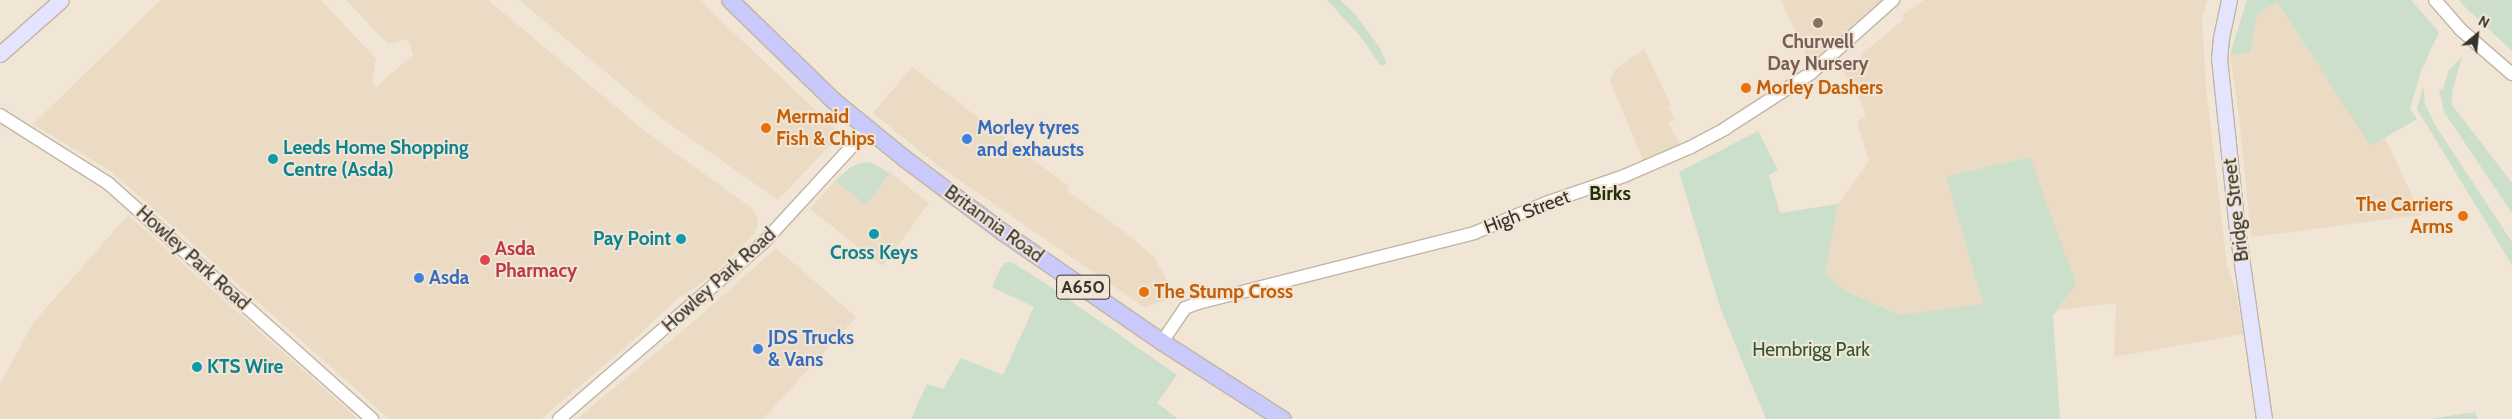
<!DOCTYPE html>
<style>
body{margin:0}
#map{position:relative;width:2512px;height:419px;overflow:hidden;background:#f1e5d5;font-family:Cabin,sans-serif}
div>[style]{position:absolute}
.built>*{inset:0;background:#ebdac4}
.green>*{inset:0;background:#cbdfcb}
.roads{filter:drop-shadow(1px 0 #c1b5a5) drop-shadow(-1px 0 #c1b5a5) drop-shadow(0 1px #c1b5a5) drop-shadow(0 -1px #c1b5a5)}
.tertiary>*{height:12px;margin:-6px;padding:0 6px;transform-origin:6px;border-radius:6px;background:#fff}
.secondary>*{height:15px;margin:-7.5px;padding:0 7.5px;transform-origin:7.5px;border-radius:7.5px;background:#e5e4fe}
.primary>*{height:16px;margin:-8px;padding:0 8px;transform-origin:8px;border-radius:8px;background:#cac9fc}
.dots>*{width:14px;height:14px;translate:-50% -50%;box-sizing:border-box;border:2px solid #f1e5d5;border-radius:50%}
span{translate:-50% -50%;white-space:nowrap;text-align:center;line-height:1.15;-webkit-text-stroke:4px #f1e5d5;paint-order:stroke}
.shield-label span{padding:1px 4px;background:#f1e5d5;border:1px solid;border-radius:4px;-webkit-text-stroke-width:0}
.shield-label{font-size:18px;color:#38332d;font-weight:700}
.education-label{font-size:19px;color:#785e54;font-weight:700}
.food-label{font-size:19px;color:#c56008;font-weight:700}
.left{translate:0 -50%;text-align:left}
.right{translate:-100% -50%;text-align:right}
.shop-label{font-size:19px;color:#366cbe;font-weight:700}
.culture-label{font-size:19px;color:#0d838f;font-weight:700}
.street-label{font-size:19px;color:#38332d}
.health-label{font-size:19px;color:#be3a42;font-weight:700}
.park-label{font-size:19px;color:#2f5630}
.neighbourhood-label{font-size:20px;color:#25300b;font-weight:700}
.north{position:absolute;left:2452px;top:10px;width:50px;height:50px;-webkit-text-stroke:4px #f1e5d5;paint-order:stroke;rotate:28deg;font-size:14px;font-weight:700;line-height:20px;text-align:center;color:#38332d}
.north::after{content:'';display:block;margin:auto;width:18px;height:22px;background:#38332d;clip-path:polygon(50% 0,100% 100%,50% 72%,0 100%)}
</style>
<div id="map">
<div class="built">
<div style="clip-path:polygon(161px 0,321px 0,376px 59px,372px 81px,376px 87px,413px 55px,408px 39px,388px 44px,346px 0,488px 0,646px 132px,753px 209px,758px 219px,757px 227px,754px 234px,713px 275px,676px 300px,629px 344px,541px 419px,389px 419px,112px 172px,33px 124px)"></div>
<div style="clip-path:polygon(519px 0,699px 0,841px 134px,778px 200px,661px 118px)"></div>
<div style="clip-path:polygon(1781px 0,1889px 0,1811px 65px)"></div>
<div style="clip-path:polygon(1924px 0,2207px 0,2202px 18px,2206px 87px,2227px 265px,2236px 292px,2243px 334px,2114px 357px,2116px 303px,2058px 310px,2076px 284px,1946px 177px,1983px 305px,1900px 315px,1845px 291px,1824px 273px,1838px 204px,1869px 161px,1857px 122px,1866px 116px,1856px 91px,1842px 71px,1904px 19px,1902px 15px)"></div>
<div style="clip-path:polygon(2277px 2px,2371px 145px,2385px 138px,2421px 215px,2251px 237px,2239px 116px,2230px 54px,2250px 53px,2257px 15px)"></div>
<div style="clip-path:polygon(1644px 49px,1671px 105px,1668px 108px,1675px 119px,1668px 123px,1681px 146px,1645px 164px,1610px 81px,1614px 71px)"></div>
<div style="clip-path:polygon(912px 67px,1069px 187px,1067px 191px,1122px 230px,1153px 256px,1173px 290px,1174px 298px,1144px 307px,936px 164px,873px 113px)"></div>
<div style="clip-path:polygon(890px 173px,929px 203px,883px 266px,810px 209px,835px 181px,866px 205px)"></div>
<div style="clip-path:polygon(128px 215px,358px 419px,0 419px,0 384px,33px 323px)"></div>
<div style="clip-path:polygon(776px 248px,856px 317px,763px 419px,577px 419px,700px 316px)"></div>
</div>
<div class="green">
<div style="clip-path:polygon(1327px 0,1340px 0,1355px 14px,1380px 48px,1386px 62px,1385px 65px,1381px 66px,1361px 37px)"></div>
<div style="clip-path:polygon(2247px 0,2411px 0,2439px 32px,2421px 71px,2410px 109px,2417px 119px,2371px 146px,2277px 2px,2257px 15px,2250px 53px,2230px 54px)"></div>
<div style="clip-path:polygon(2459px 0,2512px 0,2512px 51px,2464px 6px)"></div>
<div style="clip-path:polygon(2462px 57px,2452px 92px,2452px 105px,2512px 183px,2512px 213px,2444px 112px,2439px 89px,2443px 89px,2449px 70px)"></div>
<div style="clip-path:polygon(2423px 86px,2425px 104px,2435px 125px,2512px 242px,2512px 265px,2417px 109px)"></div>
<div style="clip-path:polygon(1758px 131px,1778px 170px,1769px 175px,1780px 213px,1838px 204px,1825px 273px,1845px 291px,1900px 315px,1983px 304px,1946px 177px,2030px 157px,2076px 284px,2053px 316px,2060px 419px,1766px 419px,1721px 310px,1679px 172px)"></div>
<div style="clip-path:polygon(864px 162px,872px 163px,890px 173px,866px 205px,835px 181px,851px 167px)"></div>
<div style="clip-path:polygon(1011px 262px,1045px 283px,1177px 375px,1157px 403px,1178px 419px,911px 419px,927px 384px,943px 389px,961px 358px,1003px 375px,1034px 307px,992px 287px,1001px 267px,1005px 263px)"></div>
<div style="clip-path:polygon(2475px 412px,2478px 419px,2429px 419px)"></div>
</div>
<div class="roads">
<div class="tertiary">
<div style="left:2435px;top:0;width:38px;rotate:49deg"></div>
<div style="left:2460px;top:29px;width:69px;rotate:40.9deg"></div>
<div style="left:0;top:115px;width:129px;rotate:32.3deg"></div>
<div style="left:109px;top:184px;width:353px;rotate:41.8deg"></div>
<div style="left:1162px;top:342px;width:41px;rotate:-55.9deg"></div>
<div style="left:1185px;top:308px;width:14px;rotate:-21deg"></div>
<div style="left:1198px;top:303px;width:285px;rotate:-14.2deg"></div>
<div style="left:1474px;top:233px;width:78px;rotate:-22.6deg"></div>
<div style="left:1546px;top:203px;width:83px;rotate:-19.1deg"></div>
<div style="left:1624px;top:176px;width:73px;rotate:-23.4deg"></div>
<div style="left:1691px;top:147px;width:40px;rotate:-28deg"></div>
<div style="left:1726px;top:128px;width:101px;rotate:-32.9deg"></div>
<div style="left:1811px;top:73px;width:110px;rotate:-41.7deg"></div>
<div style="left:559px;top:419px;width:269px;rotate:-40.8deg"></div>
<div style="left:763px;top:243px;width:154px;rotate:-47.4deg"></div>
</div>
<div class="secondary">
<div style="left:2229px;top:0;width:38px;rotate:102deg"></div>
<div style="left:2221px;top:37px;width:21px;rotate:95deg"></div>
<div style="left:2219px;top:58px;width:172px;rotate:84deg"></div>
<div style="left:2237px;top:229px;width:192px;rotate:81.9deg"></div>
<div style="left:0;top:54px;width:81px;rotate:-41.5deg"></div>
</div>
<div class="primary">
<div style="left:730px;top:0;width:145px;rotate:44.2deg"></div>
<div style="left:834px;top:101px;width:92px;rotate:39.2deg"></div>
<div style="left:905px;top:159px;width:124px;rotate:36.8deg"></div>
<div style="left:1004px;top:233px;width:192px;rotate:34.6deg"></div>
<div style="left:1162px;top:342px;width:143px;rotate:32.7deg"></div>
</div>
</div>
<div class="dots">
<div style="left:1818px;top:23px;background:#8d6e63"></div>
<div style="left:1746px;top:88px;background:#e8710a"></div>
<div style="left:766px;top:128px;background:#e8710a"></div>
<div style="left:967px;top:139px;background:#3f7fe0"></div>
<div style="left:273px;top:159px;background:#0f9aa8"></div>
<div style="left:2463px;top:216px;background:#e8710a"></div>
<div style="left:874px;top:234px;background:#0f9aa8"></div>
<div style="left:681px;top:239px;background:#0f9aa8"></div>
<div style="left:485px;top:260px;background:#e0444e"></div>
<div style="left:419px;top:278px;background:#3f7fe0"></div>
<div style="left:1144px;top:292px;background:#e8710a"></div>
<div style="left:758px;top:349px;background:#3f7fe0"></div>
<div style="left:197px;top:367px;background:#0f9aa8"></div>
</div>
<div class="shield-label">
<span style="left:1083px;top:287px">A650</span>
</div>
<div class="education-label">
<span style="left:1818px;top:53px">Churwell<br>Day Nursery</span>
</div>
<div class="food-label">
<span class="left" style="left:1756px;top:88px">Morley Dashers</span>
<span class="left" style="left:776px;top:128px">Mermaid<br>Fish &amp; Chips</span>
<span class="right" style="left:2453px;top:216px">The Carriers<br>Arms</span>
<span class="left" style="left:1154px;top:292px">The Stump Cross</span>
</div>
<div class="shop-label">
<span class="left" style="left:977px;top:139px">Morley tyres<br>and exhausts</span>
<span class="left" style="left:429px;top:278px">Asda</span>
<span class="left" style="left:768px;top:349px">JDS Trucks<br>&amp; Vans</span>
</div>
<div class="culture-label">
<span class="left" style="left:283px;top:159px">Leeds Home Shopping<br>Centre (Asda)</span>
<span class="right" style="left:671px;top:239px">Pay Point</span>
<span style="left:874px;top:253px">Cross Keys</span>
<span class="left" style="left:207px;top:367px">KTS Wire</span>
</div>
<div class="street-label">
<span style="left:2236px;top:210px;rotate:-97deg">Bridge Street</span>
<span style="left:1527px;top:212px;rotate:-21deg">High Street</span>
<span style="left:994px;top:224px;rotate:36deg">Britannia Road</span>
<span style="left:193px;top:258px;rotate:42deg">Howley Park Road</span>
<span style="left:719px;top:280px;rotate:-42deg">Howley Park Road</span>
</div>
<div class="health-label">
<span class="left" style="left:495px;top:260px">Asda<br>Pharmacy</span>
</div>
<div class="park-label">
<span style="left:1811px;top:350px">Hembrigg Park</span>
</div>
<div class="neighbourhood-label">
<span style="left:1610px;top:193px">Birks</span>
</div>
<div class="north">N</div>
</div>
